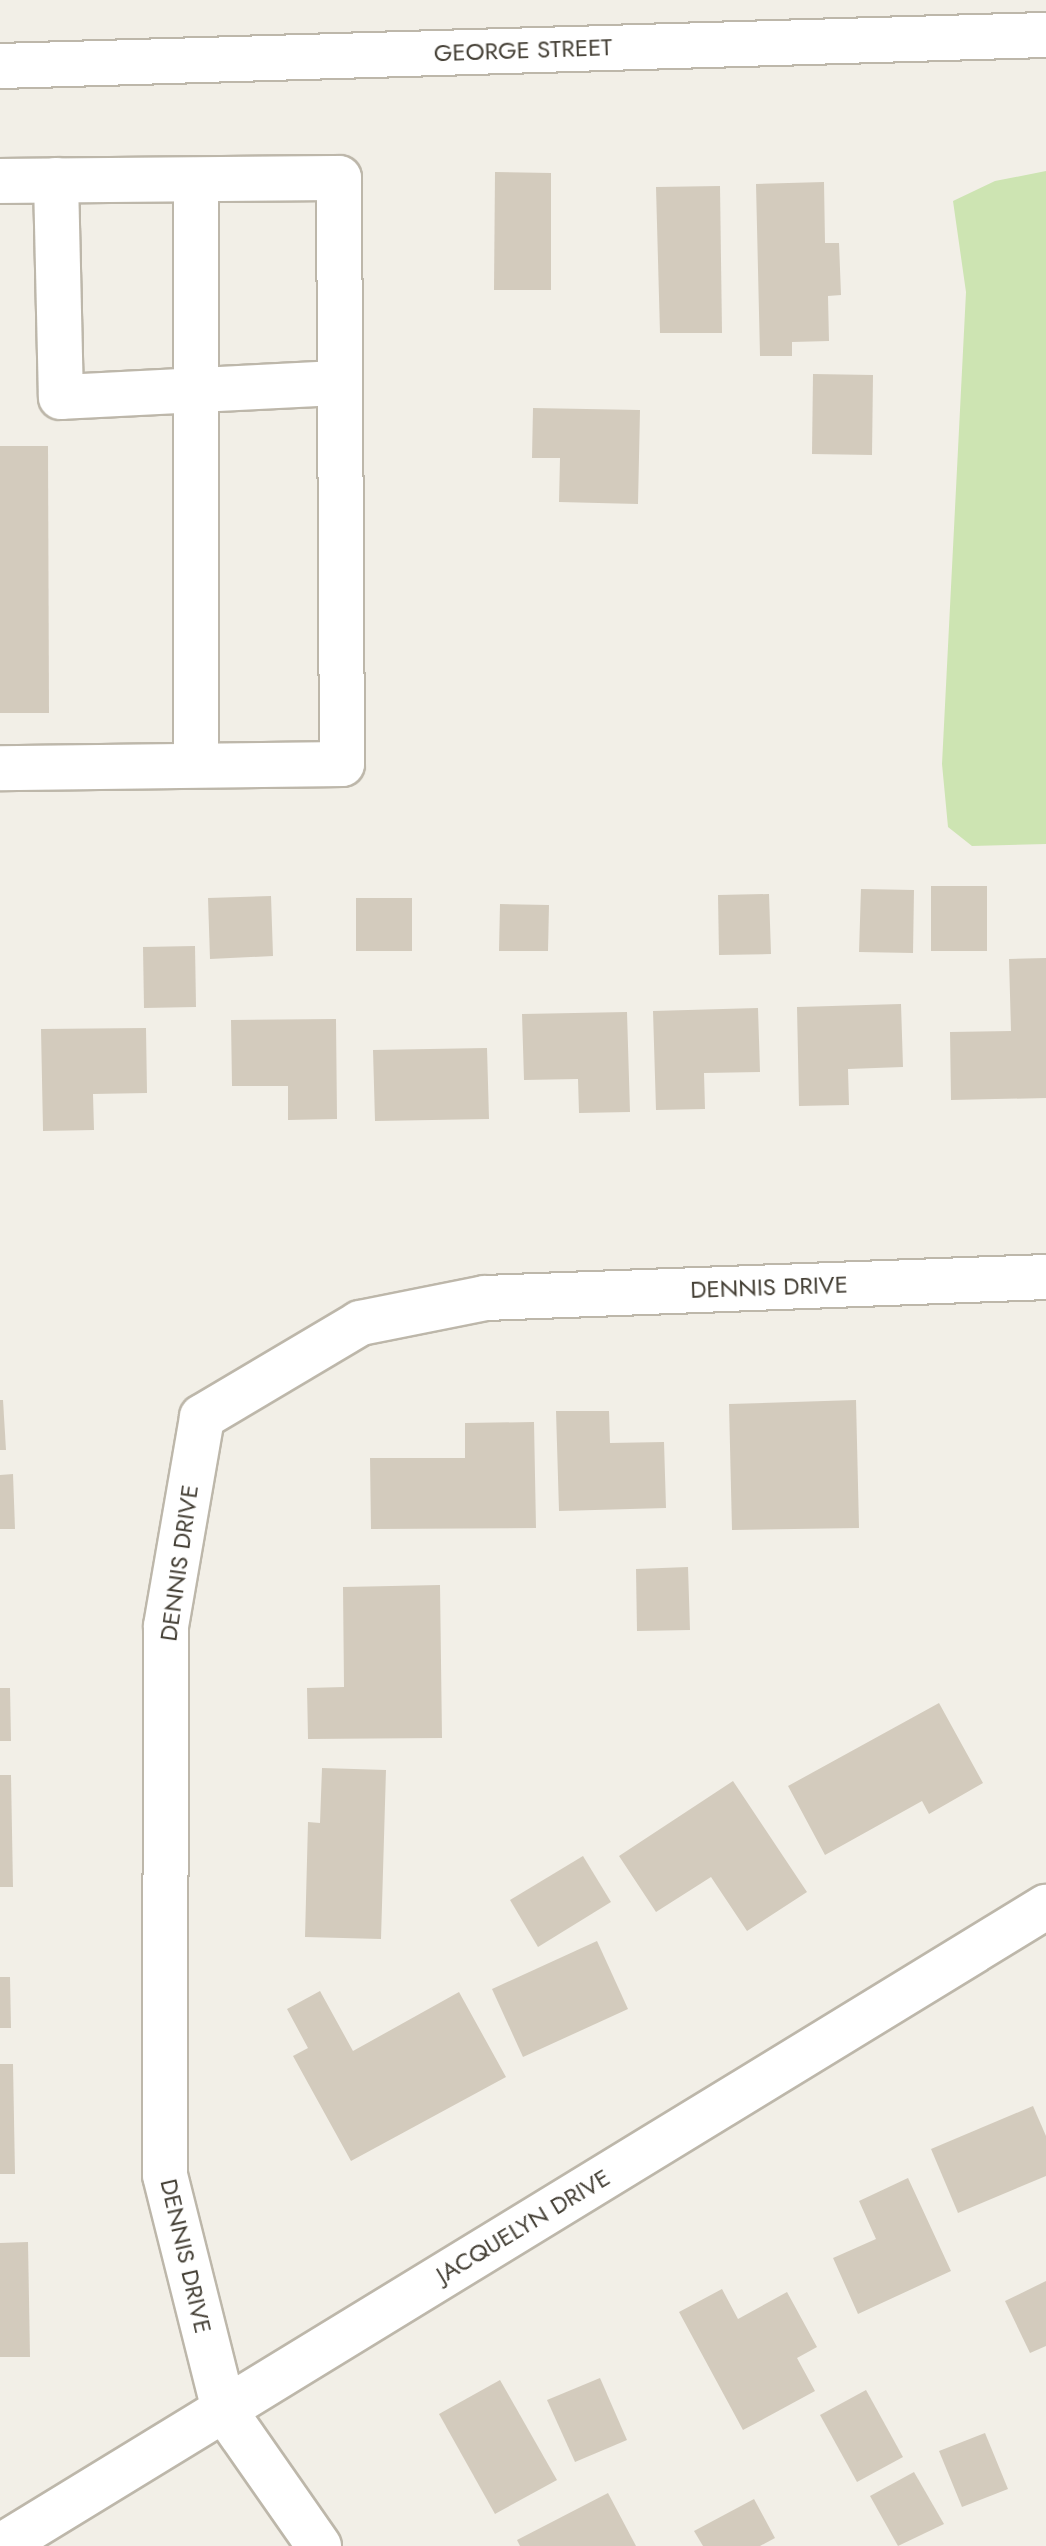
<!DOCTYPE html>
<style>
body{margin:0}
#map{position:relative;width:1046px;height:2546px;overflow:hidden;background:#f2efe7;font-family:Jost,sans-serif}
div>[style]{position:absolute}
.green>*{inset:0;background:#cde4b2}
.building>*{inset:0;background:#d3cbbd}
.roads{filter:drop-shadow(2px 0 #bdb7aa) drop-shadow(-2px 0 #bdb7aa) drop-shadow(0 2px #bdb7aa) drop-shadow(0 -2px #bdb7aa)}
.minor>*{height:44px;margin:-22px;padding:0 22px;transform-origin:22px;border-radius:22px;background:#fff}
span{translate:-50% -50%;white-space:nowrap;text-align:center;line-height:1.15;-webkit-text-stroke:6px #fff;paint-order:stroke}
.street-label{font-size:24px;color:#454036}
</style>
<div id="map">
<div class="green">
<div style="clip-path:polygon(1046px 171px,1046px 844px,972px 846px,948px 827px,942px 764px,966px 292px,953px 201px,995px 181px)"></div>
</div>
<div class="building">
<div style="clip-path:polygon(495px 172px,551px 173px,551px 290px,494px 290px)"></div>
<div style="clip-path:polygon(824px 182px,825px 243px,839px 243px,841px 295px,828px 296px,829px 341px,792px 342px,792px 356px,760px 356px,756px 184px)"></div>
<div style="clip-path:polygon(720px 186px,722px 333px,660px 333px,656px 187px)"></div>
<div style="clip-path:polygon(813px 374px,873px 375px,872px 455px,812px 454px)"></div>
<div style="clip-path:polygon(533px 408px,640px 410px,638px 504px,559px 502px,560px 458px,532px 458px)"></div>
<div style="clip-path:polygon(0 446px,48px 446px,49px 713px,0 713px)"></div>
<div style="clip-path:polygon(931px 886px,987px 886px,987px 951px,931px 951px)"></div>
<div style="clip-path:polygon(861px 889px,914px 890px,913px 953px,859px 952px)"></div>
<div style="clip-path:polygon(769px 894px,771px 954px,719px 955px,718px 895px)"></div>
<div style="clip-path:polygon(271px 896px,273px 956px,210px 959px,208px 898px)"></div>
<div style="clip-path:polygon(356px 898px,412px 898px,412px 951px,356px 951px)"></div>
<div style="clip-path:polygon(500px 904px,549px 905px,548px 951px,499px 951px)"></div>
<div style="clip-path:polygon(195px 946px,196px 1007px,144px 1008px,143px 947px)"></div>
<div style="clip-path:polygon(1046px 958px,1046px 1098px,951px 1100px,950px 1032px,1011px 1031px,1009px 959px)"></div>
<div style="clip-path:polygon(901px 1004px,903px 1067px,848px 1069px,849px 1105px,799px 1106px,797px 1007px)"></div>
<div style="clip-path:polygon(758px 1008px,760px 1072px,704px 1073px,705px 1109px,656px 1110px,653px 1011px)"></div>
<div style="clip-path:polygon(627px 1012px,630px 1112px,579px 1113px,578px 1079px,524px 1080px,522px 1014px)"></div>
<div style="clip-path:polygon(336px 1019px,337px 1119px,288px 1120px,288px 1086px,232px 1086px,231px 1020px)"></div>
<div style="clip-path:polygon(146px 1028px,147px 1093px,93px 1094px,94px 1130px,43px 1131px,41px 1029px)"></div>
<div style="clip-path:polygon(487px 1048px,489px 1119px,375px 1121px,373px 1050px)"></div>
<div style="clip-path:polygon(0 1400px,3px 1400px,6px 1450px,0 1450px)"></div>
<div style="clip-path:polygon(856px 1400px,859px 1528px,732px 1530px,729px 1404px)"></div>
<div style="clip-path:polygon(556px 1411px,609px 1411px,610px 1443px,664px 1442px,666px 1508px,559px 1511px)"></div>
<div style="clip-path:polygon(534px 1422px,536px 1528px,371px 1529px,370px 1458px,465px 1458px,465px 1423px)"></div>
<div style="clip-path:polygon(13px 1474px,15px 1529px,0 1529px,0 1475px)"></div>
<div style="clip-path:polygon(688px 1567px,690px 1630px,637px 1631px,636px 1569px)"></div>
<div style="clip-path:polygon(440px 1585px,442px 1738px,308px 1739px,307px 1688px,344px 1687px,343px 1587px)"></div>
<div style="clip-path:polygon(0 1688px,10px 1688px,11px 1741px,0 1741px)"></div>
<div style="clip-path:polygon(939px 1703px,983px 1783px,929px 1814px,922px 1801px,825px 1855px,788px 1786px)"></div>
<div style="clip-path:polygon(322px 1768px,386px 1770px,381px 1939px,305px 1937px,308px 1822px,320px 1823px)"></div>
<div style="clip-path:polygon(0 1775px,11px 1775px,13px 1887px,0 1887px)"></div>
<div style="clip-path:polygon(733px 1781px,807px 1892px,747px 1931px,711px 1877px,656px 1912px,619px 1856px)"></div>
<div style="clip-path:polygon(583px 1856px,611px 1902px,538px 1947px,510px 1900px)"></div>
<div style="clip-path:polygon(597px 1941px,628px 2009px,523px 2057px,492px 1989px)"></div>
<div style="clip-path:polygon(0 1977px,10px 1977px,11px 2028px,0 2028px)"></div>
<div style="clip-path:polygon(320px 1991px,353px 2051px,459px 1992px,506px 2077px,351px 2161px,293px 2056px,308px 2048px,287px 2009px)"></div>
<div style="clip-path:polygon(0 2064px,13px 2064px,15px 2174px,0 2174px)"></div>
<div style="clip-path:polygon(1033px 2106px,1046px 2136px,1046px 2176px,958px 2213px,931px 2149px)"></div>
<div style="clip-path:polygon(908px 2178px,951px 2271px,858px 2314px,833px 2258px,876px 2239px,859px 2201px)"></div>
<div style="clip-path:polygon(28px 2242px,30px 2357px,0 2357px,0 2243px)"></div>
<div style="clip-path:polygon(1046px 2281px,1046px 2346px,1030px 2353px,1005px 2301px)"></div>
<div style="clip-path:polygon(722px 2289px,738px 2319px,787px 2292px,817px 2347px,797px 2358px,815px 2391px,743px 2430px,679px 2312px)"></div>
<div style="clip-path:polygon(600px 2378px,627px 2440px,575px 2462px,547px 2400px)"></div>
<div style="clip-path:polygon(500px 2380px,557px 2480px,495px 2514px,439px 2414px)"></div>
<div style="clip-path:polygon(866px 2390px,903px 2457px,857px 2482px,820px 2415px)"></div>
<div style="clip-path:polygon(985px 2433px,1008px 2489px,962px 2507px,939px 2451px)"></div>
<div style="clip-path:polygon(914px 2472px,944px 2524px,898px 2546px,870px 2496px)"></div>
<div style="clip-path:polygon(608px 2493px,636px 2546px,520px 2546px,517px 2540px)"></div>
<div style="clip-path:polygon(754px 2499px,775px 2538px,760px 2546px,703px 2546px,694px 2531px)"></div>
</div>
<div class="roads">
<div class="minor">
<div style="left:0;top:66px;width:1046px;rotate:-1.7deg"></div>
<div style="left:56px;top:180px;width:217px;rotate:88.7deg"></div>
<div style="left:61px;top:397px;width:279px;rotate:-2.9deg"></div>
<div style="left:196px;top:180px;width:585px;rotate:90deg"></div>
<div style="left:0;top:181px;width:339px;rotate:-0.5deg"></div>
<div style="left:339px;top:178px;width:586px;rotate:89.71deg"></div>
<div style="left:342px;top:764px;width:342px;rotate:179.3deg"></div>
<div style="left:1px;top:2546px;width:1225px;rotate:-31.45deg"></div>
<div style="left:319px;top:2546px;width:166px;rotate:-124.9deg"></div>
<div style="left:224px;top:2410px;width:242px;rotate:-104.1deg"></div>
<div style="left:165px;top:2175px;width:549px;rotate:-89.9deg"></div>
<div style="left:166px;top:1626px;width:212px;rotate:-80.2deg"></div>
<div style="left:202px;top:1417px;width:184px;rotate:-30.7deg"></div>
<div style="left:360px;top:1323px;width:127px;rotate:-11.3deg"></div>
<div style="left:485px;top:1298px;width:561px;rotate:-2.14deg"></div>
</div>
</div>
<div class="street-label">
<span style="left:523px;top:50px;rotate:-2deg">GEORGE STREET</span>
<span style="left:769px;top:1287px;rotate:-2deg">DENNIS DRIVE</span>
<span style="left:179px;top:1563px;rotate:-82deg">DENNIS DRIVE</span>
<span style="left:523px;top:2226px;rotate:-31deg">JACQUELYN DRIVE</span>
<span style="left:186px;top:2256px;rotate:77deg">DENNIS DRIVE</span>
</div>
</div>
